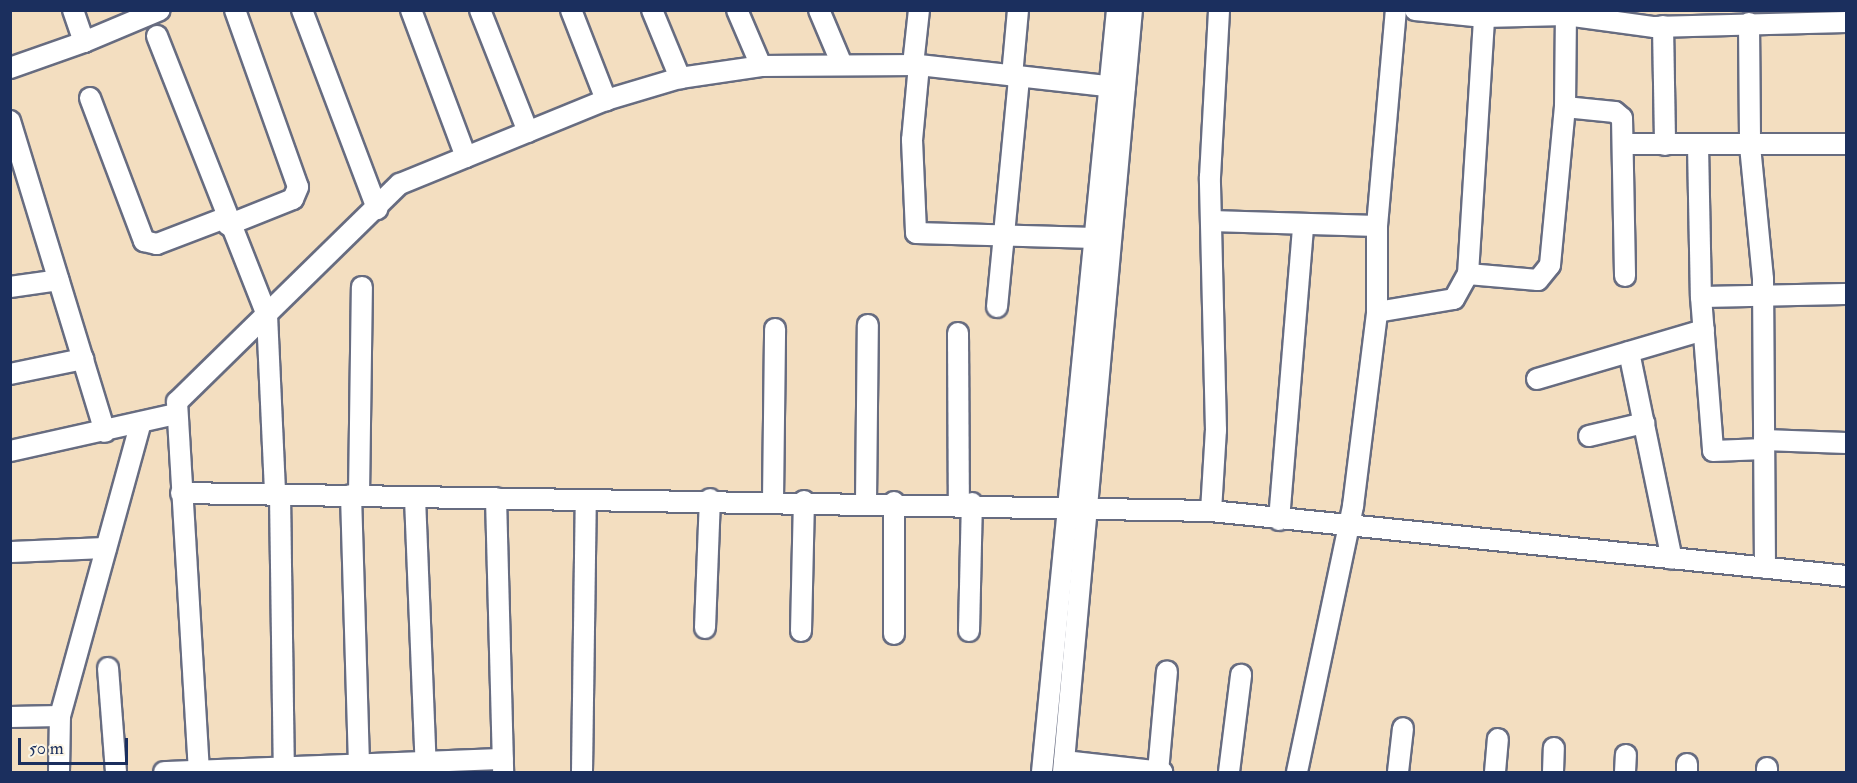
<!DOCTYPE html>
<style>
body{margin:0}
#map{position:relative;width:1857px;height:783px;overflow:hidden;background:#f3dec0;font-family:"IM FELL Double Pica",serif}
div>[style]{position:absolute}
.roads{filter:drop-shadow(2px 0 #676c80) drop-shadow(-2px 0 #676c80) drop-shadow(0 2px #676c80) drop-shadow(0 -2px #676c80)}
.minor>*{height:20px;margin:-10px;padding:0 10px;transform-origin:10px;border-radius:10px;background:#fff}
span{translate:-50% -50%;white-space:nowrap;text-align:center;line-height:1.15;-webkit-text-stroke:5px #fcf5e5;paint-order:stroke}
.frame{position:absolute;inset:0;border:12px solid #1b2f5e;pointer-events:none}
.scale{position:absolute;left:18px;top:738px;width:110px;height:27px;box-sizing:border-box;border:3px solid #1b2f5e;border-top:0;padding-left:8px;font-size:18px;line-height:21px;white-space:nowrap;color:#1b2f5e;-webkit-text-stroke:4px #fcf5e5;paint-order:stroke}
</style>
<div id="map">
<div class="roads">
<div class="minor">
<div style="left:302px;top:10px;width:213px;rotate:69.3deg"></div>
<div style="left:411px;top:10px;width:157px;rotate:69.5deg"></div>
<div style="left:480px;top:10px;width:131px;rotate:68.5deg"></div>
<div style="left:571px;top:10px;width:97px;rotate:68.7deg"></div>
<div style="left:652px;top:10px;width:74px;rotate:67.6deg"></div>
<div style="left:737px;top:10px;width:61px;rotate:66.8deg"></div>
<div style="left:819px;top:10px;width:56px;rotate:67.1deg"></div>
<div style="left:1415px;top:10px;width:69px;rotate:5.8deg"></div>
<div style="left:1484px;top:17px;width:82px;rotate:-1.4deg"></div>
<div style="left:1566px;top:15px;width:89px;rotate:7.8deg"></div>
<div style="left:1654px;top:27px;width:192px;rotate:-1.5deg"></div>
<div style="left:1749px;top:23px;width:123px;rotate:89.5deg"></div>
<div style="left:1750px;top:146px;width:134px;rotate:84.4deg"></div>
<div style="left:1763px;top:279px;width:161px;rotate:89.6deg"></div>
<div style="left:1663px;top:26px;width:119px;rotate:89deg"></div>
<div style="left:157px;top:36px;width:300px;rotate:68.5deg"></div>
<div style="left:267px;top:315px;width:179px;rotate:87.4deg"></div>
<div style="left:84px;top:42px;width:82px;rotate:-22.8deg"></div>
<div style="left:913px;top:65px;width:55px;rotate:-83.8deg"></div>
<div style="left:919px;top:65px;width:75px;rotate:95.3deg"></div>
<div style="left:912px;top:140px;width:93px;rotate:87.5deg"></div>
<div style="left:916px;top:233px;width:179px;rotate:1.6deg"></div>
<div style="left:10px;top:68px;width:78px;rotate:-19.4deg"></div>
<div style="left:84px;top:42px;width:34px;rotate:-109deg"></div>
<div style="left:1012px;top:76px;width:66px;rotate:-84.8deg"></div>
<div style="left:90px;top:98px;width:153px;rotate:69.3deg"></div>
<div style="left:144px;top:241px;width:13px;rotate:13deg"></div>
<div style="left:157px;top:244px;width:73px;rotate:-20.9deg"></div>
<div style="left:1565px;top:107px;width:50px;rotate:5.7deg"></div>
<div style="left:1615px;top:112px;width:9px;rotate:41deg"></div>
<div style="left:1622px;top:118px;width:158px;rotate:88.9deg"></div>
<div style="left:10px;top:121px;width:325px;rotate:73deg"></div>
<div style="left:1623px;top:144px;width:223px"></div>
<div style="left:1698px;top:145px;width:152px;rotate:88.9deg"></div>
<div style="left:1701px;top:297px;width:145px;rotate:-1.2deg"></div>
<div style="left:1211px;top:221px;width:166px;rotate:1.7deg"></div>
<div style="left:228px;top:225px;width:70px;rotate:-21.8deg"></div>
<div style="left:293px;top:199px;width:13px;rotate:-67deg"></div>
<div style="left:298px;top:187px;width:188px;rotate:-109.6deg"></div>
<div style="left:1468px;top:274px;width:70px;rotate:4.9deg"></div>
<div style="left:1538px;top:280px;width:19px;rotate:-51deg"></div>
<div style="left:1550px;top:265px;width:159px;rotate:-84.6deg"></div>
<div style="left:1565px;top:107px;width:92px;rotate:-89.4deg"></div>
<div style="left:10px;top:287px;width:49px;rotate:-8.1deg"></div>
<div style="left:1701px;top:297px;width:154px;rotate:85.5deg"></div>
<div style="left:1713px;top:451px;width:51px;rotate:-2.2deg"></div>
<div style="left:997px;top:307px;width:231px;rotate:-84.5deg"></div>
<div style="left:1377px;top:312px;width:78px;rotate:-9.6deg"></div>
<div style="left:1454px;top:299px;width:29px;rotate:-61deg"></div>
<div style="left:1468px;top:274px;width:257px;rotate:-86.4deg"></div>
<div style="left:958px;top:333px;width:170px;rotate:89.7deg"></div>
<div style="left:1629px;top:352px;width:211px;rotate:78.3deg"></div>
<div style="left:10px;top:374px;width:75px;rotate:-11.6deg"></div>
<div style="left:1537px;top:379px;width:174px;rotate:-16.4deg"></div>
<div style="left:1589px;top:436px;width:57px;rotate:-13.3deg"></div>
<div style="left:10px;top:451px;width:169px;rotate:-12.6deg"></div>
<div style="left:181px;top:493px;width:1030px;rotate:1deg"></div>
<div style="left:1211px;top:511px;width:638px;rotate:5.84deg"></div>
<div style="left:280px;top:494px;width:278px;rotate:89.2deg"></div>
<div style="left:351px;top:495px;width:277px;rotate:88.3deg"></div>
<div style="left:359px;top:495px;width:208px;rotate:-89.2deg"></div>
<div style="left:415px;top:498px;width:274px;rotate:87.7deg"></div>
<div style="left:496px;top:498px;width:274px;rotate:88.5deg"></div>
<div style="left:773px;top:500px;width:171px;rotate:-89.3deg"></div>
<div style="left:866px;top:502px;width:177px;rotate:-89.4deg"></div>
<div style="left:894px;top:502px;width:132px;rotate:90deg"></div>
<div style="left:1211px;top:511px;width:81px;rotate:-86.5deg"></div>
<div style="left:1216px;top:430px;width:253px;rotate:-91.4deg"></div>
<div style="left:1210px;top:177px;width:167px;rotate:-86.9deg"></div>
<div style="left:1279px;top:520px;width:296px;rotate:-85.3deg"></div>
<div style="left:10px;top:552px;width:96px;rotate:-2.4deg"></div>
<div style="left:1765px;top:568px;width:128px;rotate:-90.4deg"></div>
<div style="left:1764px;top:440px;width:82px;rotate:2.1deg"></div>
<div style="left:705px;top:628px;width:129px;rotate:-87.8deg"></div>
<div style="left:801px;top:631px;width:130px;rotate:-88.7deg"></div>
<div style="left:969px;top:631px;width:128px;rotate:-88.7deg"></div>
<div style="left:108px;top:668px;width:104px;rotate:85.6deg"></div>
<div style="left:10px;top:717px;width:50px;rotate:-1.1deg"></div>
<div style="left:1064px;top:761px;width:99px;rotate:6.4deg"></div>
<div style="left:59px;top:772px;width:56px;rotate:-89deg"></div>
<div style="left:60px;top:716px;width:302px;rotate:-74.6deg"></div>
<div style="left:164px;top:772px;width:339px;rotate:-2.2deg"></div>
<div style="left:199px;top:772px;width:371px;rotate:-93.4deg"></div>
<div style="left:177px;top:402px;width:312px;rotate:-44.4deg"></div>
<div style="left:400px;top:184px;width:222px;rotate:-22.2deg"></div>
<div style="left:606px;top:100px;width:77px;rotate:-16.6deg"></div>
<div style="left:680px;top:78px;width:82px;rotate:-8.4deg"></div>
<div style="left:761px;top:66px;width:158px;rotate:-0.4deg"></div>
<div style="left:919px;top:65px;width:207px;rotate:6.4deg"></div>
<div style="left:582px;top:772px;width:270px;rotate:-89.2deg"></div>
<div style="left:1042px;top:772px;width:766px;rotate:-84.38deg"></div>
<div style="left:1063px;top:772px;width:765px;rotate:-84.83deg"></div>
<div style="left:1158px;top:772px;width:101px;rotate:-84.9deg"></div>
<div style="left:1229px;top:772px;width:98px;rotate:-82.9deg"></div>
<div style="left:1297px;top:772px;width:272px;rotate:-78.1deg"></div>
<div style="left:1353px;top:506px;width:195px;rotate:-82.9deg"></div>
<div style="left:1377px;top:312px;width:86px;rotate:-90deg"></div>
<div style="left:1377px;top:226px;width:217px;rotate:-85deg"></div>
<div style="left:1398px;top:772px;width:44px;rotate:-83.5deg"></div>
<div style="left:1495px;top:772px;width:33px;rotate:-85deg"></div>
<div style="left:1553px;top:772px;width:24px;rotate:-88deg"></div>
<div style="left:1625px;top:772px;width:17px;rotate:-87deg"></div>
<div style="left:1687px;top:772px;width:8px;rotate:-90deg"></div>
<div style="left:1767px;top:772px;width:4px;rotate:-90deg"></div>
</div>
</div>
<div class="frame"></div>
<div class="scale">50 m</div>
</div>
